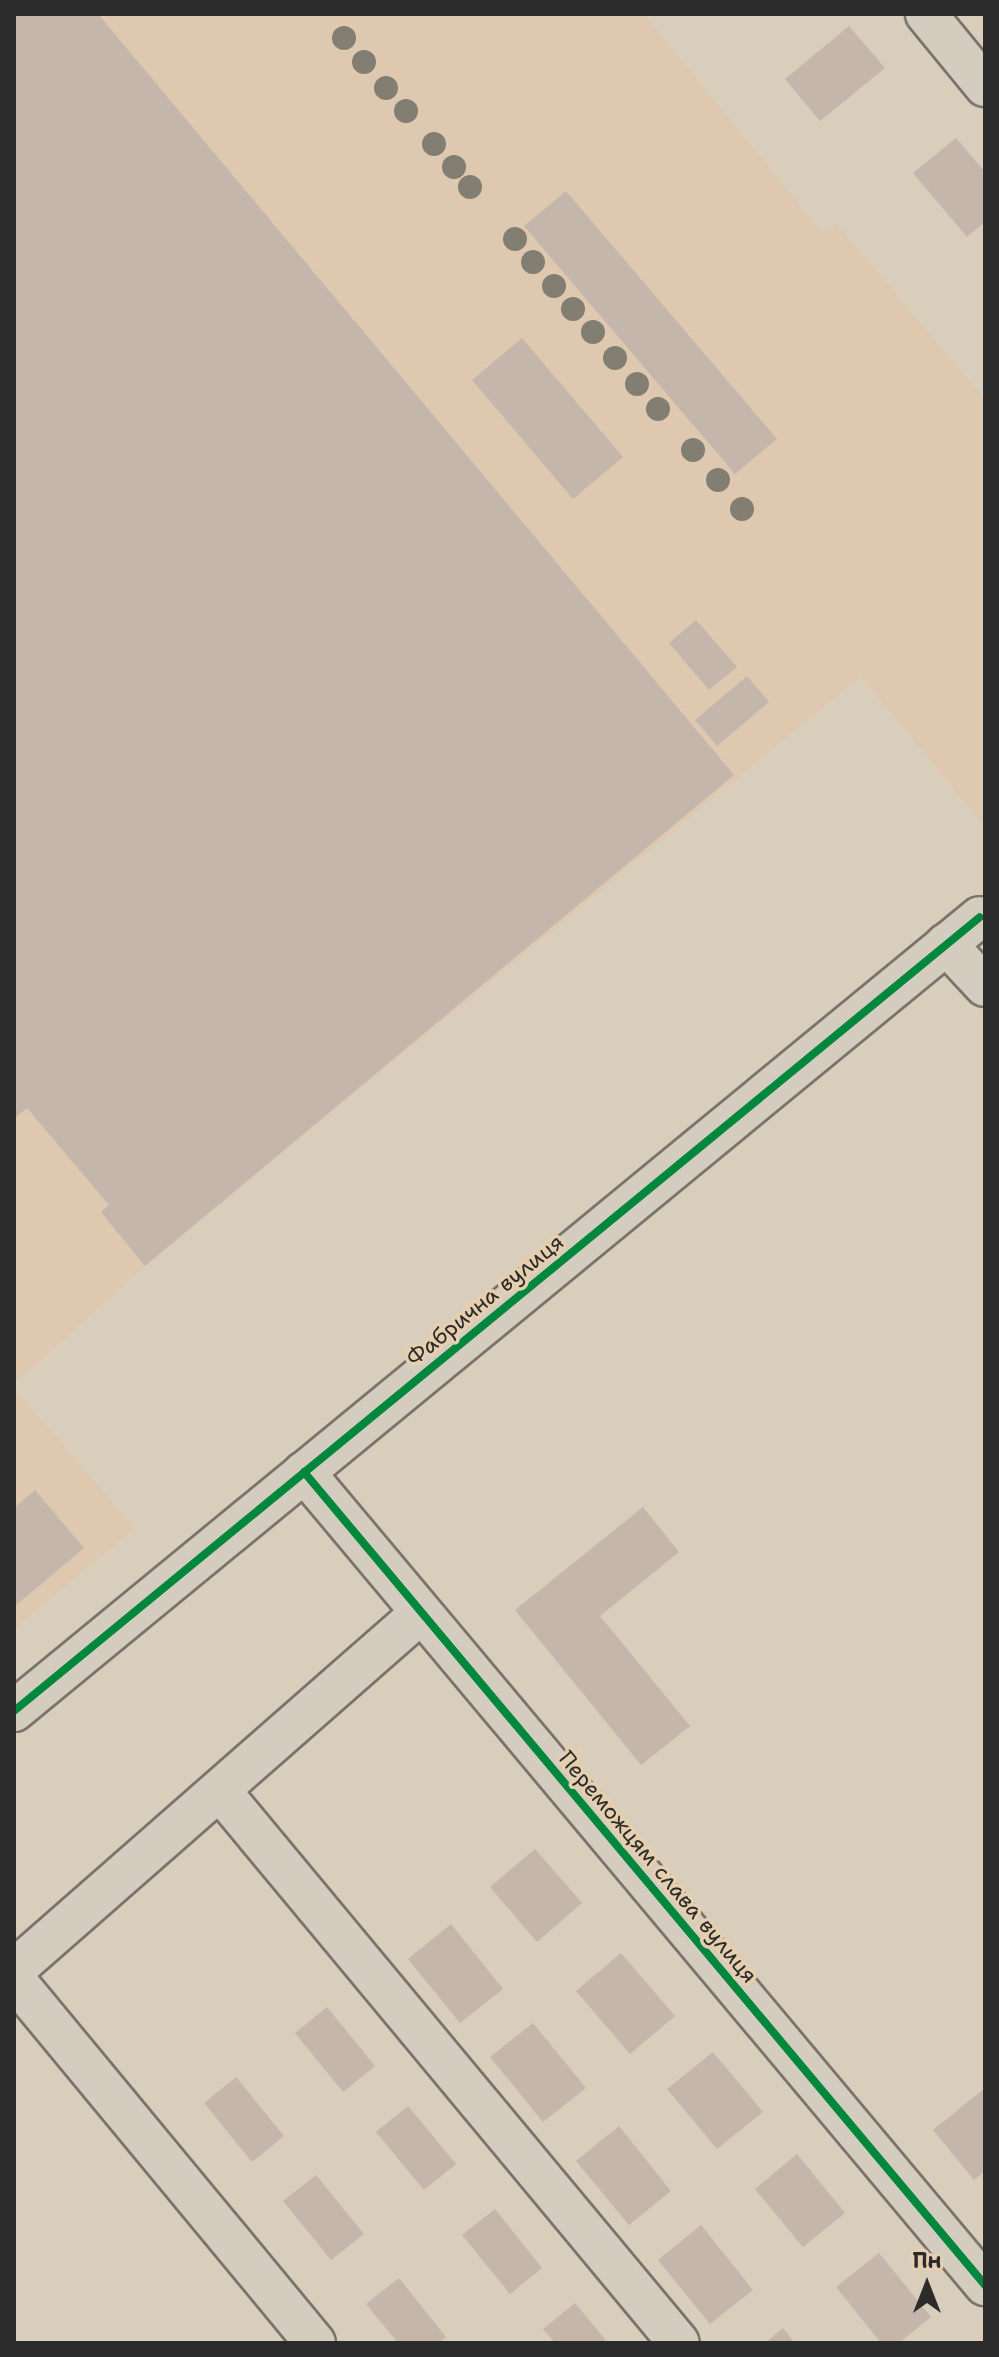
<!DOCTYPE html>
<meta charset="utf-8">
<style>
body{margin:0}
#map{position:relative;width:999px;height:2357px;overflow:hidden;background:#d9cdbc;font-family:"Shantell Sans",sans-serif}
div>[style]{position:absolute}
.built>*{inset:0;background:#dfc8b0}
.building>*{inset:0;background:#c4b6ab}
.roads{filter:drop-shadow(2px 0 #79746c) drop-shadow(-2px 0 #79746c) drop-shadow(0 2px #79746c) drop-shadow(0 -2px #79746c)}
.minor>*{height:40px;margin:-20px;padding:0 20px;transform-origin:20px;border-radius:20px;background:#d5ccc0}
.cycleway>*{height:8px;margin:-4px;padding:0 4px;transform-origin:4px;border-radius:4px;background:#00873e}
.trees>*{width:24px;height:24px;margin:-12px;border-radius:50%;background:#827e72}
span{translate:-50% -50%;white-space:nowrap;text-align:center;line-height:1.15;-webkit-text-stroke:7px #e6cfaf;paint-order:stroke}
.street-label{font-size:22px;color:#2b2b2b}
.frame{position:absolute;inset:0;border:16px solid #2b2b2b;pointer-events:none}
.north{position:absolute;left:887px;top:2245px;width:80px;height:80px;-webkit-text-stroke:6px #e6cfaf;paint-order:stroke;rotate:0deg;font-size:22px;font-weight:700;line-height:32px;text-align:center;color:#2b2b2b}
.north::after{content:'';display:block;margin:auto;width:28px;height:36px;background:#2b2b2b;clip-path:polygon(50% 0,100% 100%,50% 72%,0 100%)}
</style>
<div id="map">
<div class="built">
<div style="clip-path:polygon(14px 14px,644px 14px,822px 232px,837px 224px,985px 399px,985px 827px,861px 676px,145px 1266px,14px 1384px)"></div>
<div style="clip-path:polygon(14px 1388px,135px 1528px,14px 1629px)"></div>
</div>
<div class="building">
<div style="clip-path:polygon(14px 14px,98px 14px,734px 775px,145px 1266px,101px 1212px,109px 1205px,27px 1108px,14px 1119px)"></div>
<div style="clip-path:polygon(849px 26px,885px 68px,820px 121px,785px 79px)"></div>
<div style="clip-path:polygon(956px 138px,985px 172px,985px 222px,967px 237px,913px 173px)"></div>
<div style="clip-path:polygon(566px 191px,777px 439px,735px 474px,524px 226px)"></div>
<div style="clip-path:polygon(522px 338px,623px 457px,573px 499px,472px 380px)"></div>
<div style="clip-path:polygon(696px 620px,737px 667px,709px 690px,669px 643px)"></div>
<div style="clip-path:polygon(747px 676px,769px 702px,717px 746px,695px 720px)"></div>
<div style="clip-path:polygon(35px 1490px,84px 1548px,14px 1607px,14px 1508px)"></div>
<div style="clip-path:polygon(643px 1507px,679px 1552px,600px 1616px,690px 1726px,641px 1765px,515px 1610px)"></div>
<div style="clip-path:polygon(535px 1849px,582px 1903px,537px 1942px,490px 1887px)"></div>
<div style="clip-path:polygon(451px 1924px,503px 1989px,460px 2023px,408px 1959px)"></div>
<div style="clip-path:polygon(621px 1953px,675px 2016px,630px 2054px,576px 1991px)"></div>
<div style="clip-path:polygon(327px 2007px,375px 2066px,343px 2092px,295px 2033px)"></div>
<div style="clip-path:polygon(533px 2023px,586px 2088px,543px 2122px,490px 2057px)"></div>
<div style="clip-path:polygon(713px 2052px,763px 2112px,717px 2149px,667px 2089px)"></div>
<div style="clip-path:polygon(236px 2077px,284px 2136px,252px 2162px,204px 2103px)"></div>
<div style="clip-path:polygon(985px 2088px,985px 2171px,974px 2180px,933px 2130px)"></div>
<div style="clip-path:polygon(408px 2106px,456px 2164px,424px 2190px,376px 2132px)"></div>
<div style="clip-path:polygon(619px 2126px,671px 2191px,629px 2225px,576px 2161px)"></div>
<div style="clip-path:polygon(797px 2154px,845px 2213px,803px 2247px,755px 2189px)"></div>
<div style="clip-path:polygon(316px 2175px,364px 2234px,331px 2260px,283px 2201px)"></div>
<div style="clip-path:polygon(495px 2209px,542px 2268px,510px 2294px,462px 2235px)"></div>
<div style="clip-path:polygon(701px 2225px,753px 2290px,710px 2324px,658px 2260px)"></div>
<div style="clip-path:polygon(879px 2253px,931px 2317px,899px 2343px,881px 2343px,836px 2287px)"></div>
<div style="clip-path:polygon(399px 2278px,446px 2337px,439px 2343px,398px 2343px,366px 2304px)"></div>
<div style="clip-path:polygon(575px 2303px,608px 2343px,555px 2343px,543px 2329px)"></div>
<div style="clip-path:polygon(783px 2328px,795px 2343px,765px 2343px)"></div>
</div>
<div class="roads">
<div class="minor">
<div style="left:926px;top:14px;width:93px;rotate:50.7deg"></div>
<div style="left:946px;top:944px;width:57px;rotate:47.1deg"></div>
<div style="left:304px;top:1472px;width:1061px;rotate:50.05deg"></div>
<div style="left:14px;top:1711px;width:1250px;rotate:-39.42deg"></div>
<div style="left:221px;top:1792px;width:716px;rotate:50.27deg"></div>
<div style="left:14px;top:1970px;width:541px;rotate:-41.26deg"></div>
<div style="left:14px;top:1979px;width:472px;rotate:50.4deg"></div>
</div>
</div>
<div class="cycleway">
<div style="left:304px;top:1472px;width:1061px;rotate:50.05deg"></div>
<div style="left:14px;top:1711px;width:1250px;rotate:-39.42deg"></div>
</div>
<div class="trees">
<div style="left:344px;top:38px"></div>
<div style="left:364px;top:62px"></div>
<div style="left:386px;top:88px"></div>
<div style="left:406px;top:111px"></div>
<div style="left:434px;top:144px"></div>
<div style="left:454px;top:167px"></div>
<div style="left:470px;top:187px"></div>
<div style="left:515px;top:239px"></div>
<div style="left:533px;top:262px"></div>
<div style="left:554px;top:286px"></div>
<div style="left:573px;top:309px"></div>
<div style="left:593px;top:332px"></div>
<div style="left:615px;top:358px"></div>
<div style="left:637px;top:384px"></div>
<div style="left:658px;top:409px"></div>
<div style="left:693px;top:450px"></div>
<div style="left:718px;top:480px"></div>
<div style="left:742px;top:509px"></div>
</div>
<div class="street-label">
<span style="left:485px;top:1300px;rotate:-39deg">Фабрична вулиця</span>
<span style="left:658px;top:1867px;rotate:50deg">Переможцям слава вулиця</span>
</div>
<div class="frame"></div>
<div class="north">Пн</div>
</div>
